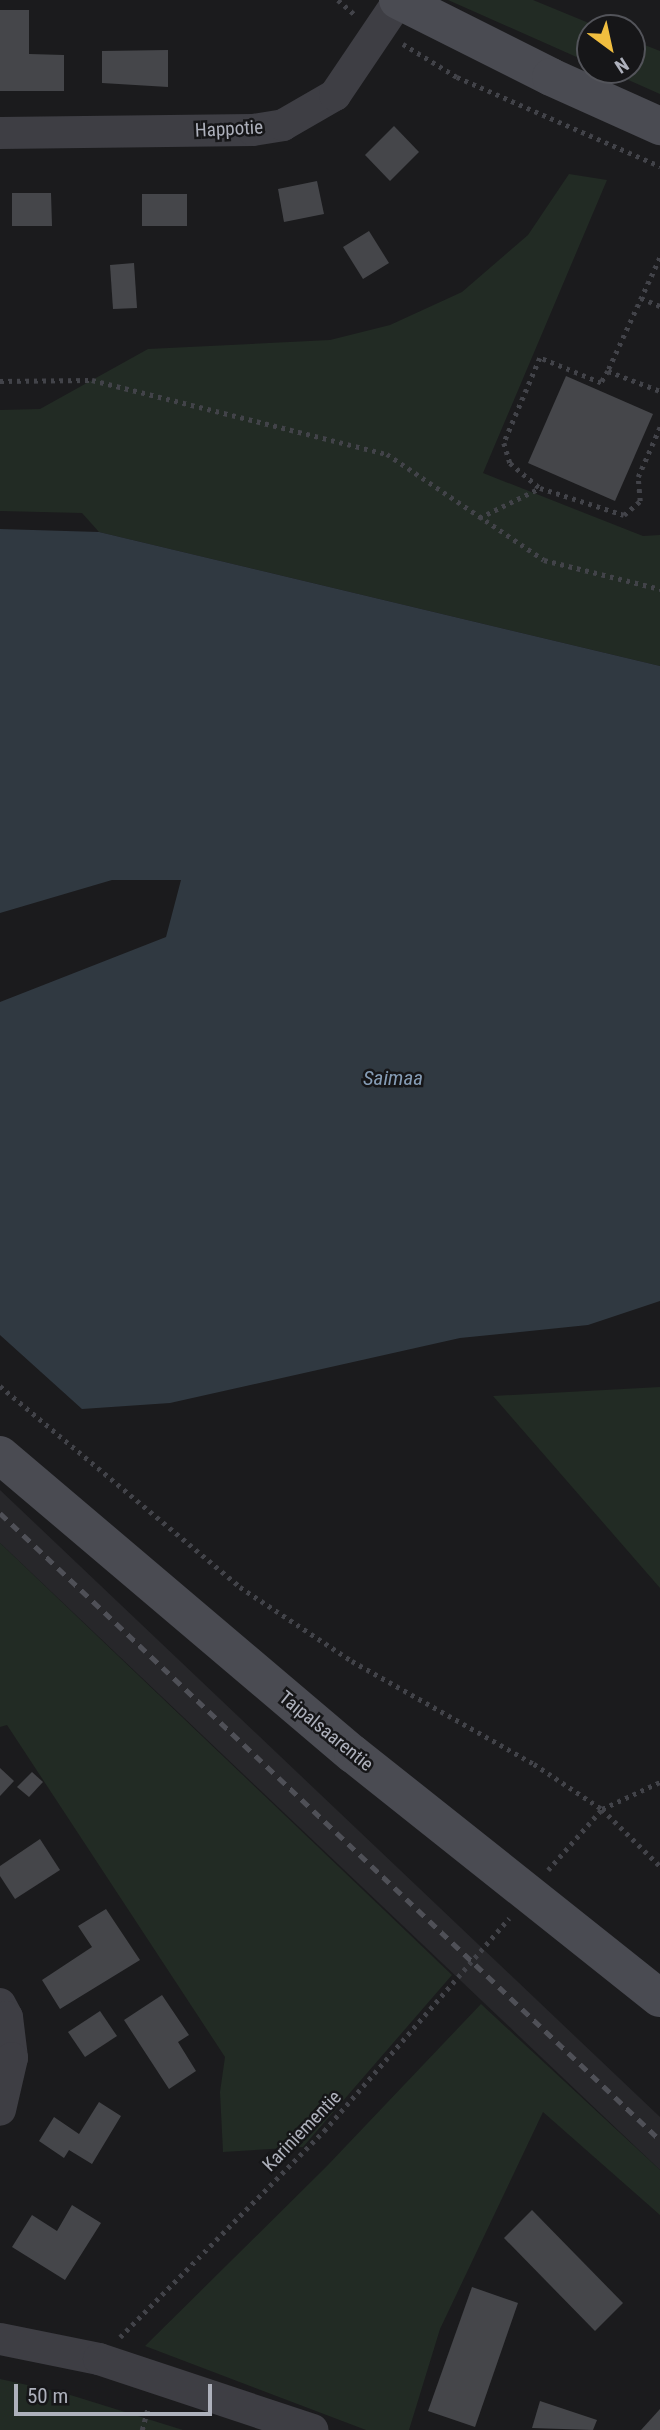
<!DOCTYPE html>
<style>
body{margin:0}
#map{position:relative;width:660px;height:2430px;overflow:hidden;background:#1b1b1d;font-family:"Roboto Condensed",sans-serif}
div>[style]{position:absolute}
.built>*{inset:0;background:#27272a}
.green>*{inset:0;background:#222b24}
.water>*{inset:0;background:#303941}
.building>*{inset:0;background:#45464a}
.path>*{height:4.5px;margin-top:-2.25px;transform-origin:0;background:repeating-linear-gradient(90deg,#424349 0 3.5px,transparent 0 8.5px)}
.street>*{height:32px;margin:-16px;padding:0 16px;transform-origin:16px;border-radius:16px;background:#3e3e44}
.secondary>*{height:38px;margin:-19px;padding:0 19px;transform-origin:19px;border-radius:19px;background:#4a4b52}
.rail>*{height:5px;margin-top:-2.5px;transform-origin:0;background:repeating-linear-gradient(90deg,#4f5057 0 9px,transparent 0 16px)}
span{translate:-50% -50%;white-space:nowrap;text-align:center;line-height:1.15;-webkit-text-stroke:5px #161618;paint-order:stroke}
.street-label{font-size:19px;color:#aeb1bc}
.water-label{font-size:21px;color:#869db6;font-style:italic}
.north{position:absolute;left:576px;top:14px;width:70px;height:70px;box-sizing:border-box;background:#161618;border:2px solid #53545a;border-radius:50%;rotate:147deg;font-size:19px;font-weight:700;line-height:28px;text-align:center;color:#aeb1bc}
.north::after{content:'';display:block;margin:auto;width:24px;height:32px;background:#f1be3f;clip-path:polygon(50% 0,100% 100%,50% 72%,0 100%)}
.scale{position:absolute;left:14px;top:2384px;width:198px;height:32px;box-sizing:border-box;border:4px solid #aeb1bc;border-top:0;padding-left:9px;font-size:21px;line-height:24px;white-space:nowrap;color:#aeb1bc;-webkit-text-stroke:5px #161618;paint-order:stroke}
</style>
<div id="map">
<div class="built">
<div style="clip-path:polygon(0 1490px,660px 2117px,660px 2170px,0 1543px)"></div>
</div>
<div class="green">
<div style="clip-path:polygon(448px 0,533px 0,601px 28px,590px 28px,590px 63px)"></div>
<div style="clip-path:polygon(632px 40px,660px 51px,660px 94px,606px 70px,632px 70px)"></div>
<div style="clip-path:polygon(569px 174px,607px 180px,483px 473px,643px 536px,660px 535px,660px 666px,99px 532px,82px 513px,0 511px,0 410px,40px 409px,148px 349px,330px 340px,390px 325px,462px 292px,528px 235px)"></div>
<div style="clip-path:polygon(660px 1387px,660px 1588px,493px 1396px)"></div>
<div style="clip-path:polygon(0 1543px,452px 1975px,303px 2147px,223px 2152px,220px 2092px,225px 2057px,7px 1725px,0 1727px)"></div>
<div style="clip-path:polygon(481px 2004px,660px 2170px,660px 2215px,543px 2112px,440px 2329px,409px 2430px,366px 2430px,145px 2346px,327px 2166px)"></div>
<div style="clip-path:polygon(0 2379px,64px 2393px,183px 2430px,0 2430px)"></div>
</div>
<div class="water">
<div style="clip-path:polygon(0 529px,99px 532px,660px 666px,660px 1301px,588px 1325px,460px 1338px,170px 1403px,82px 1409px,0 1335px,0 1002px,166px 937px,181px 880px,112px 880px,0 913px)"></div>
</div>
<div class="building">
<div style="clip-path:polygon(0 10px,29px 10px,29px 54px,64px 55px,64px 91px,0 91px)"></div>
<div style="clip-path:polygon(168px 50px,168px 87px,102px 83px,102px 51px)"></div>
<div style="clip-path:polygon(394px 126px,419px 152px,390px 181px,365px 155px)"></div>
<div style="clip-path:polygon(317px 181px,324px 214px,284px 222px,278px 189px)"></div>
<div style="clip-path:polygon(12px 193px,51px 193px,52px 226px,12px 226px)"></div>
<div style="clip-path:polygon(142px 194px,187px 194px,187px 226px,142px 226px)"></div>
<div style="clip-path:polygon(369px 231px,389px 263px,363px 279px,343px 247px)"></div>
<div style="clip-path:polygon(134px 263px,137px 308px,113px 309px,110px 265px)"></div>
<div style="clip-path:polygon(566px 376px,653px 414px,615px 501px,528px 463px)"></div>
<div style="clip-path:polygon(0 1768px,14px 1781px,0 1796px)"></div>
<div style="clip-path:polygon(32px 1772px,43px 1782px,29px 1797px,17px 1787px)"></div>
<div style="clip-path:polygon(40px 1839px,60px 1870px,15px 1899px,0 1876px,0 1866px)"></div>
<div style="clip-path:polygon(106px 1909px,140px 1960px,60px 2009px,42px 1980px,92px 1947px,78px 1926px)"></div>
<div style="clip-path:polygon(162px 1995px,189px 2035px,178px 2042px,196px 2071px,169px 2089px,124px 2020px)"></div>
<div style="clip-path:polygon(100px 2011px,117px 2036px,85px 2057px,68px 2032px)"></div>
<div style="clip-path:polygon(99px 2102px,121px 2116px,92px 2164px,69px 2150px,64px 2158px,39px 2141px,54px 2117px,79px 2134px)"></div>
<div style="clip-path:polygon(72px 2205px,101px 2223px,65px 2280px,12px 2247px,32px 2215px,57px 2231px)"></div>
<div style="clip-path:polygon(532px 2210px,623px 2303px,595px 2331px,504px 2238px)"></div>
<div style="clip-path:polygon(472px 2287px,518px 2303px,475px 2427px,428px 2411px)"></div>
<div style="clip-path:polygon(540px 2401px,597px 2420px,593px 2430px,532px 2428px)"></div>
<div style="clip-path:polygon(660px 2409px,660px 2430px,641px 2430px)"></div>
</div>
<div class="path">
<div style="left:338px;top:0;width:21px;rotate:41deg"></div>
<div style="left:403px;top:44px;width:63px;rotate:31.4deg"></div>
<div style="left:457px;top:77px;width:222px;rotate:23.7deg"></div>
<div style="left:660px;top:258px;width:124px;rotate:114.7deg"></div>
<div style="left:608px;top:371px;width:56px;rotate:21deg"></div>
<div style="left:641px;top:298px;width:21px;rotate:23deg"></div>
<div style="left:608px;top:371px;width:14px;rotate:120deg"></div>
<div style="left:601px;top:383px;width:66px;rotate:-157.7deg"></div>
<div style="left:540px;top:358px;width:92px;rotate:113deg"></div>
<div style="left:504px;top:443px;width:21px;rotate:73deg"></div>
<div style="left:510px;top:463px;width:39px;rotate:40deg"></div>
<div style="left:540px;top:488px;width:88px;rotate:17.8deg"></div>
<div style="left:624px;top:515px;width:21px;rotate:-41deg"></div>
<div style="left:640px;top:501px;width:24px;rotate:-95deg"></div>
<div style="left:638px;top:477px;width:55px;rotate:-66.3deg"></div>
<div style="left:0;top:381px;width:92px;rotate:-0.6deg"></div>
<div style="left:92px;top:380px;width:304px;rotate:14.1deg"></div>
<div style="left:387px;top:454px;width:189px;rotate:34deg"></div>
<div style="left:544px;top:560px;width:120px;rotate:14deg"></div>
<div style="left:479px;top:518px;width:68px;rotate:-26.2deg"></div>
<div style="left:0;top:1386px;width:313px;rotate:39.9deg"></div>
<div style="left:240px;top:1587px;width:134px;rotate:33.5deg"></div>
<div style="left:352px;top:1661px;width:209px;rotate:29.5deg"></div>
<div style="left:534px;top:1764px;width:82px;rotate:33.5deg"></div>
<div style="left:602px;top:1809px;width:81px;rotate:44.5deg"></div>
<div style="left:548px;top:1870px;width:81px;rotate:-48.5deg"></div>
<div style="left:602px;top:1809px;width:64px;rotate:-25deg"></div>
<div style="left:120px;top:2337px;width:290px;rotate:-45.3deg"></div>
<div style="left:324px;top:2131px;width:282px;rotate:-49deg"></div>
<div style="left:142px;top:2430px;width:24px;rotate:-75deg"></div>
</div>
<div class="street">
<div style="left:0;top:133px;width:253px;rotate:-0.7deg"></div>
<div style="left:253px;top:130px;width:30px;rotate:-9deg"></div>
<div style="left:283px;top:125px;width:60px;rotate:-30deg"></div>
<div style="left:335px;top:95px;width:115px;rotate:-56deg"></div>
<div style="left:0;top:2004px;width:15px;rotate:62deg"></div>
<div style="left:7px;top:2017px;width:41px;rotate:83deg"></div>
<div style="left:12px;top:2058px;width:53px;rotate:103deg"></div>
<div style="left:0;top:2339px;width:101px;rotate:11.4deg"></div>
<div style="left:99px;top:2359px;width:225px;rotate:18.4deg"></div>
</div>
<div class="secondary">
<div style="left:398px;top:0;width:171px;rotate:26.7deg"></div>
<div style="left:551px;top:77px;width:120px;rotate:24.2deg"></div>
<div style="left:0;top:1455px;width:463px;rotate:40.3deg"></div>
<div style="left:353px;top:1754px;width:392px;rotate:38.5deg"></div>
</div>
<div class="rail">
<div style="left:0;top:1513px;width:910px;rotate:43.53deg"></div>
</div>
<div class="street-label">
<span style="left:229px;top:129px;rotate:-3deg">Happotie</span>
<span style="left:326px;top:1731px;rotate:39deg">Taipalsaarentie</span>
<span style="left:302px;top:2131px;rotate:-46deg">Kariniementie</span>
</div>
<div class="water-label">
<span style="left:393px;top:1078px">Saimaa</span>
</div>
<div class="north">N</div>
<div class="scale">50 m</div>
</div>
